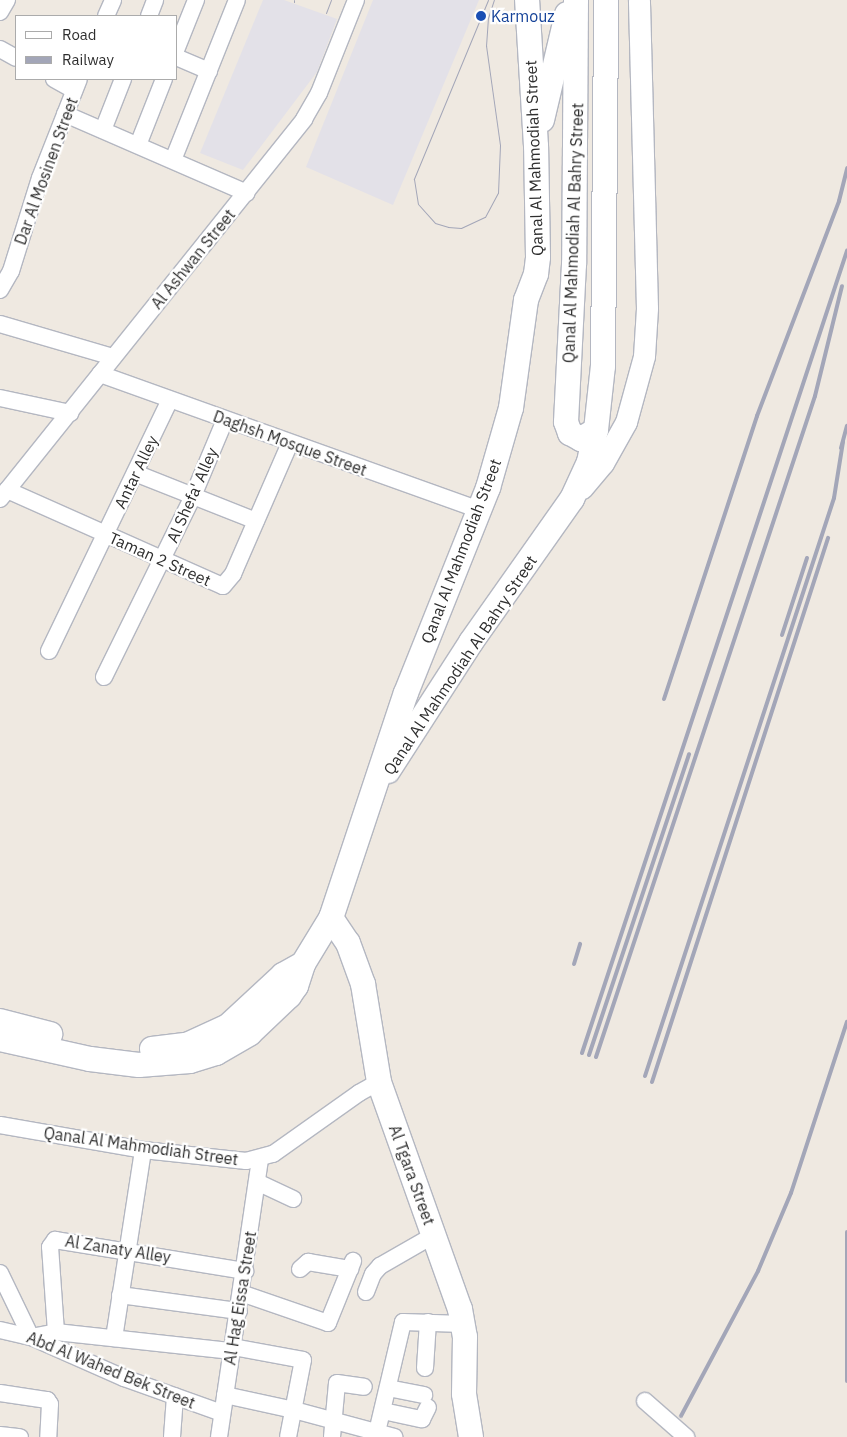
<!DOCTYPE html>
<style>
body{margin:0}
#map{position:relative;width:847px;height:1437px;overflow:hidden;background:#efe9e1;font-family:"IBM Plex Sans",sans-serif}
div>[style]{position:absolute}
.industrial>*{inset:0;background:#e3e1e8}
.roads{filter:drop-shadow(1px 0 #b4b7c1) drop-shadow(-1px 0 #b4b7c1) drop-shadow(0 1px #b4b7c1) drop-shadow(0 -1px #b4b7c1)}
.minor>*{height:16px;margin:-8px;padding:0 8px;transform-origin:8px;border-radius:8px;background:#fff}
.tertiary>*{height:21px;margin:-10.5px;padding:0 10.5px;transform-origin:10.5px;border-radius:10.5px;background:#fff}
.secondary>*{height:24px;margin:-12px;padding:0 12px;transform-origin:12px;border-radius:12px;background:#fff}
.tram>*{height:1px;margin:-0.5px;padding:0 0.5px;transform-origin:0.5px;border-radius:0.5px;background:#a3a6b8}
.rail>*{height:4px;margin:-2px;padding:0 2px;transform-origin:2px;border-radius:2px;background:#a3a6b8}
.dots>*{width:14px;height:14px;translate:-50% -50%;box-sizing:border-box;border:2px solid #fff;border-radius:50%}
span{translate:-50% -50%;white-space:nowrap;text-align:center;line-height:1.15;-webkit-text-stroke:4.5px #fff;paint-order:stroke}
.transit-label{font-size:16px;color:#164399}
.left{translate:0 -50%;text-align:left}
.street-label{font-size:16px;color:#2e2e2e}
.legend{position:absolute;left:15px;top:15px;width:162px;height:65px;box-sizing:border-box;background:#fff;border:1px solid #ababab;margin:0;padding:6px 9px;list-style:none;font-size:15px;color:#2e2e2e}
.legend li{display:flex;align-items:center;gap:10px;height:25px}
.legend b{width:25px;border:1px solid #ababab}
</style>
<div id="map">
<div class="industrial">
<div style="clip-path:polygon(263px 0,284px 0,337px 19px,317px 72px,243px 170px,200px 153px)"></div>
<div style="clip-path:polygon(373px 0,479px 0,393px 205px,306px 167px)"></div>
</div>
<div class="roads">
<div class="minor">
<div style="left:0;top:12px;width:14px;rotate:-60deg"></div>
<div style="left:106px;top:16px;width:17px;rotate:-66deg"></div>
<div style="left:149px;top:16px;width:17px;rotate:-69deg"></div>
<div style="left:0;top:49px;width:18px;rotate:29deg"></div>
<div style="left:176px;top:50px;width:54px;rotate:-68.2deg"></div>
<div style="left:176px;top:57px;width:36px;rotate:23deg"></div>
<div style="left:54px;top:79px;width:23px;rotate:29deg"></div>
<div style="left:65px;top:114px;width:198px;rotate:23.5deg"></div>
<div style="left:103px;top:130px;width:55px;rotate:-68.6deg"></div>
<div style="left:138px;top:145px;width:71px;rotate:-68.5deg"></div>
<div style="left:173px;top:160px;width:172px;rotate:-68.2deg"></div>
<div style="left:0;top:290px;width:22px;rotate:-60deg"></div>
<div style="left:11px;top:271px;width:97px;rotate:-72.7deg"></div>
<div style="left:40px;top:178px;width:106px;rotate:-68.5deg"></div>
<div style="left:0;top:324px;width:118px;rotate:16.3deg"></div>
<div style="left:100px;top:374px;width:404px;rotate:19.7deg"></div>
<div style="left:0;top:398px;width:72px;rotate:12.1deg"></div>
<div style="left:135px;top:473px;width:130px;rotate:21.6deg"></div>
<div style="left:7px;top:490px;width:236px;rotate:24deg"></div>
<div style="left:223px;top:586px;width:16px;rotate:-50deg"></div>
<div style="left:233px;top:574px;width:143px;rotate:-66.5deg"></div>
<div style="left:0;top:499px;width:487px;rotate:-51.3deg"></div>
<div style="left:304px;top:119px;width:30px;rotate:-60deg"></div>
<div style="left:319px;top:93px;width:100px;rotate:-68.3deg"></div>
<div style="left:49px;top:651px;width:279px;rotate:-64.3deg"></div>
<div style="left:104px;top:677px;width:202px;rotate:-63.8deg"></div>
<div style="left:193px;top:496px;width:82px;rotate:-67.2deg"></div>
<div style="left:0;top:1125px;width:145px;rotate:9.9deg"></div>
<div style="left:143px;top:1150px;width:104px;rotate:6.1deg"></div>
<div style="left:246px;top:1161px;width:28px;rotate:-15deg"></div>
<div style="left:273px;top:1154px;width:105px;rotate:-35.3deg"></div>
<div style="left:359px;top:1093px;width:23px;rotate:-29deg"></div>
<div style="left:257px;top:1182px;width:40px;rotate:25deg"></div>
<div style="left:300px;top:1269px;width:11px;rotate:-41deg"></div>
<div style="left:308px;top:1262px;width:43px;rotate:9.5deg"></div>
<div style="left:0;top:1273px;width:71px;rotate:64.2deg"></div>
<div style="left:31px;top:1337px;width:25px;rotate:-11deg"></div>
<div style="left:56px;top:1332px;width:177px;rotate:6.2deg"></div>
<div style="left:366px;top:1292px;width:19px;rotate:-69deg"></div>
<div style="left:373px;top:1274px;width:11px;rotate:-49deg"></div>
<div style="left:380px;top:1266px;width:62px;rotate:-29.9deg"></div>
<div style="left:241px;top:1293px;width:92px;rotate:19deg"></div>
<div style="left:328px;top:1323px;width:67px;rotate:-68deg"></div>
<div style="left:120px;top:1295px;width:120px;rotate:7.7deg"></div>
<div style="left:0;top:1330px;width:32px;rotate:13deg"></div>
<div style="left:31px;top:1337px;width:102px;rotate:23.8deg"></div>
<div style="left:124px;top:1378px;width:104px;rotate:19.7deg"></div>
<div style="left:56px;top:1332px;width:85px;rotate:-94deg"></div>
<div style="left:50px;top:1247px;width:9px;rotate:-54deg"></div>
<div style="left:55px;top:1240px;width:193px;rotate:9.3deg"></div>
<div style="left:114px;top:1338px;width:190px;rotate:-81.2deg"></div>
<div style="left:233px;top:1347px;width:71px;rotate:10.5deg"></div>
<div style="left:303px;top:1360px;width:78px;rotate:101deg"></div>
<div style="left:425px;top:1368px;width:46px;rotate:-86.3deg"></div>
<div style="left:388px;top:1388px;width:37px;rotate:11deg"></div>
<div style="left:0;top:1393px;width:48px;rotate:8.5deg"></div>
<div style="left:47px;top:1400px;width:5px;rotate:53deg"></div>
<div style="left:50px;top:1404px;width:33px;rotate:93deg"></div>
<div style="left:225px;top:1395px;width:71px;rotate:12.3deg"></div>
<div style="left:294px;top:1410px;width:104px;rotate:15.1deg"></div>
<div style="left:645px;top:1401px;width:55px;rotate:41.3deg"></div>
<div style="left:383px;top:1411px;width:40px;rotate:12deg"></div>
<div style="left:422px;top:1419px;width:13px;rotate:-63deg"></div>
<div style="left:377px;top:1432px;width:113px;rotate:-76.7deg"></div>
<div style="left:403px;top:1322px;width:60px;rotate:1.9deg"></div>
<div style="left:0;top:1435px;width:20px;rotate:6deg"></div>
<div style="left:172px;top:1437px;width:41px;rotate:-85.8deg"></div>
<div style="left:219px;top:1437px;width:281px;rotate:-81.6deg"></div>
<div style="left:332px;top:1437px;width:54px;rotate:-84.7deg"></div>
<div style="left:337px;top:1383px;width:27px;rotate:8deg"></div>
</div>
<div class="tertiary">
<div style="left:582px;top:488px;width:33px;rotate:-50deg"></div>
<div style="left:603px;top:463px;width:47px;rotate:-60.7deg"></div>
<div style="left:626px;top:422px;width:68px;rotate:-74.7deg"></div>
<div style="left:644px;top:356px;width:48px;rotate:-86.4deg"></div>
<div style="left:647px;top:308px;width:308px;rotate:-91.5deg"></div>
</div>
<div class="secondary">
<div style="left:576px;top:0;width:264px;rotate:90.4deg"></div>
<div style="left:574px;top:264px;width:158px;rotate:92.9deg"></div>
<div style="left:566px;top:422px;width:12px;rotate:70deg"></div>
<div style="left:570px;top:433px;width:13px;rotate:29deg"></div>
<div style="left:581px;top:439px;width:17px;rotate:-31deg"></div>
<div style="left:542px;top:120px;width:109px;rotate:-76.7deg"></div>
<div style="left:388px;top:771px;width:153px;rotate:-57.2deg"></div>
<div style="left:471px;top:642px;width:175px;rotate:-54.8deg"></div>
<div style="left:572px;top:499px;width:41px;rotate:-65.3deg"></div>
<div style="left:589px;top:462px;width:33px;rotate:-78deg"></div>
<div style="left:596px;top:430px;width:64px;rotate:-83.8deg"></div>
<div style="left:603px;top:366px;width:366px;rotate:-89.5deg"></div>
<div style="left:331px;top:918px;width:30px;rotate:56deg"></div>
<div style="left:348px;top:943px;width:44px;rotate:69.9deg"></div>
<div style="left:363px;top:984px;width:99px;rotate:80.7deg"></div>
<div style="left:379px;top:1082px;width:241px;rotate:70.4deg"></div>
<div style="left:460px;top:1309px;width:28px;rotate:80deg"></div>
<div style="left:465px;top:1337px;width:57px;rotate:91deg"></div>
<div style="left:464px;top:1394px;width:44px;rotate:80.8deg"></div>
<div style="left:0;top:1021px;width:52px;rotate:14.6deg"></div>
<div style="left:0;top:1039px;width:92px;rotate:12.5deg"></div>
<div style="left:90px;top:1059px;width:49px;rotate:7deg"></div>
<div style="left:139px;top:1065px;width:51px;rotate:-4.5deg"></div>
<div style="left:190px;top:1061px;width:27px;rotate:-17deg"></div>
<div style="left:216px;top:1053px;width:39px;rotate:-30deg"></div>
<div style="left:250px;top:1033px;width:54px;rotate:-43.5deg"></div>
<div style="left:289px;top:996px;width:12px;rotate:-55deg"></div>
<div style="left:296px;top:986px;width:23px;rotate:-72deg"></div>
<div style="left:303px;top:964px;width:54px;rotate:-58.7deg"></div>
<div style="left:331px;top:918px;width:237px;rotate:-71.6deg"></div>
<div style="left:406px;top:693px;width:221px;rotate:-68.2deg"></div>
<div style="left:488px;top:488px;width:83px;rotate:-74deg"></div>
<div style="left:511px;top:408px;width:109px;rotate:-82.1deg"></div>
<div style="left:526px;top:300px;width:28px;rotate:-69deg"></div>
<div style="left:536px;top:274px;width:17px;rotate:-83deg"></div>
<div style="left:538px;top:257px;width:111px;rotate:-91deg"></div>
<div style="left:536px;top:146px;width:146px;rotate:-93.5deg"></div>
<div style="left:152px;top:1049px;width:35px;rotate:-7deg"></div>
<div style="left:187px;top:1045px;width:45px;rotate:-24.9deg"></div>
<div style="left:228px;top:1026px;width:75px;rotate:-42.8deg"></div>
<div style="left:283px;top:975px;width:23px;rotate:-29deg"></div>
</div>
</div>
<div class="tram">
<div style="left:488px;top:0;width:194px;rotate:112.5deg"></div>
<div style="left:414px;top:179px;width:25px;rotate:81deg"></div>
<div style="left:418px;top:204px;width:25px;rotate:48deg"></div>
<div style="left:435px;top:223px;width:14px;rotate:17deg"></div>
<div style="left:448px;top:227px;width:13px;rotate:4deg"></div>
<div style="left:461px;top:228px;width:26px;rotate:-25deg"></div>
<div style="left:485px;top:217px;width:27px;rotate:-62deg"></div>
<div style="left:498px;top:193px;width:48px;rotate:-87.6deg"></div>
<div style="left:500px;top:145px;width:100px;rotate:-98deg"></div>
<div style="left:486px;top:46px;width:28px;rotate:-86deg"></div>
<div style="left:488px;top:18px;width:19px;rotate:-72deg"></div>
<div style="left:294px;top:2px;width:2px;rotate:-90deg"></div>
<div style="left:326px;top:13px;width:14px;rotate:-69deg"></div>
</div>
<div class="rail">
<div style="left:841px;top:448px;width:23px;rotate:-75deg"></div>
<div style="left:782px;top:635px;width:81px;rotate:-72deg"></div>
<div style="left:664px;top:699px;width:298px;rotate:-71.8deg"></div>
<div style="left:757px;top:416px;width:230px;rotate:-69.1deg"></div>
<div style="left:839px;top:201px;width:34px;rotate:-76deg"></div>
<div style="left:574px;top:964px;width:21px;rotate:-73deg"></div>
<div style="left:582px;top:1053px;width:845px;rotate:-71.72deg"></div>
<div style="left:589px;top:1055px;width:317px;rotate:-71.6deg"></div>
<div style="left:596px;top:1057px;width:696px;rotate:-71.67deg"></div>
<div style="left:815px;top:396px;width:113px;rotate:-76.2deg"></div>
<div style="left:645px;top:1076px;width:608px;rotate:-71.89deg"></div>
<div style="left:834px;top:498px;width:57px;rotate:-80.9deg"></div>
<div style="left:652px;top:1082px;width:572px;rotate:-72.07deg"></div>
<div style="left:847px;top:1232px;width:149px;rotate:90deg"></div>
<div style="left:681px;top:1416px;width:164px;rotate:-62deg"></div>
<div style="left:758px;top:1271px;width:85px;rotate:-67.1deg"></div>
<div style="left:791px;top:1193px;width:180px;rotate:-71.9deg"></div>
</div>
<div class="dots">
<div style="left:481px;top:16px;background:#1a4fb4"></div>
</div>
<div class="transit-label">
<span class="left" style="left:491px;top:16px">Karmouz</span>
</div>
<div class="street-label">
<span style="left:534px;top:158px;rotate:-92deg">Qanal Al Mahmodiah Street</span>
<span style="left:46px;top:171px;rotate:-70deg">Dar Al Mosinen Street</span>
<span style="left:573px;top:233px;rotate:-88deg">Qanal Al Mahmodiah Al Bahry Street</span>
<span style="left:193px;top:259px;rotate:-51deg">Al Ashwan Street</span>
<span style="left:290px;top:443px;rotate:20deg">Daghsh Mosque Street</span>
<span style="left:136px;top:472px;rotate:-64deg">Antar Alley</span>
<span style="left:192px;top:495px;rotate:-66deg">Al Shefa' Alley</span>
<span style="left:461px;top:551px;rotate:-69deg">Qanal Al Mahmodiah Street</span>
<span style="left:160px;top:559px;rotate:24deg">Taman 2 Street</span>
<span style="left:460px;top:665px;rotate:-56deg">Qanal Al Mahmodiah Al Bahry Street</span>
<span style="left:141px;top:1146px;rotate:8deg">Qanal Al Mahmodiah Street</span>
<span style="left:412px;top:1175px;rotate:70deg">Al Tgara Street</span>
<span style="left:118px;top:1249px;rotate:9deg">Al Zanaty Alley</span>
<span style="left:240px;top:1298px;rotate:-81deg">Al Hag Eissa Street</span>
<span style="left:111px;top:1370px;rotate:22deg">Abd Al Wahed Bek Street</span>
</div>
<ul class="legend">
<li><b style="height:6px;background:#fff"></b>Road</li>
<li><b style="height:6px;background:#a3a6b8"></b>Railway</li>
</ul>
</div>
